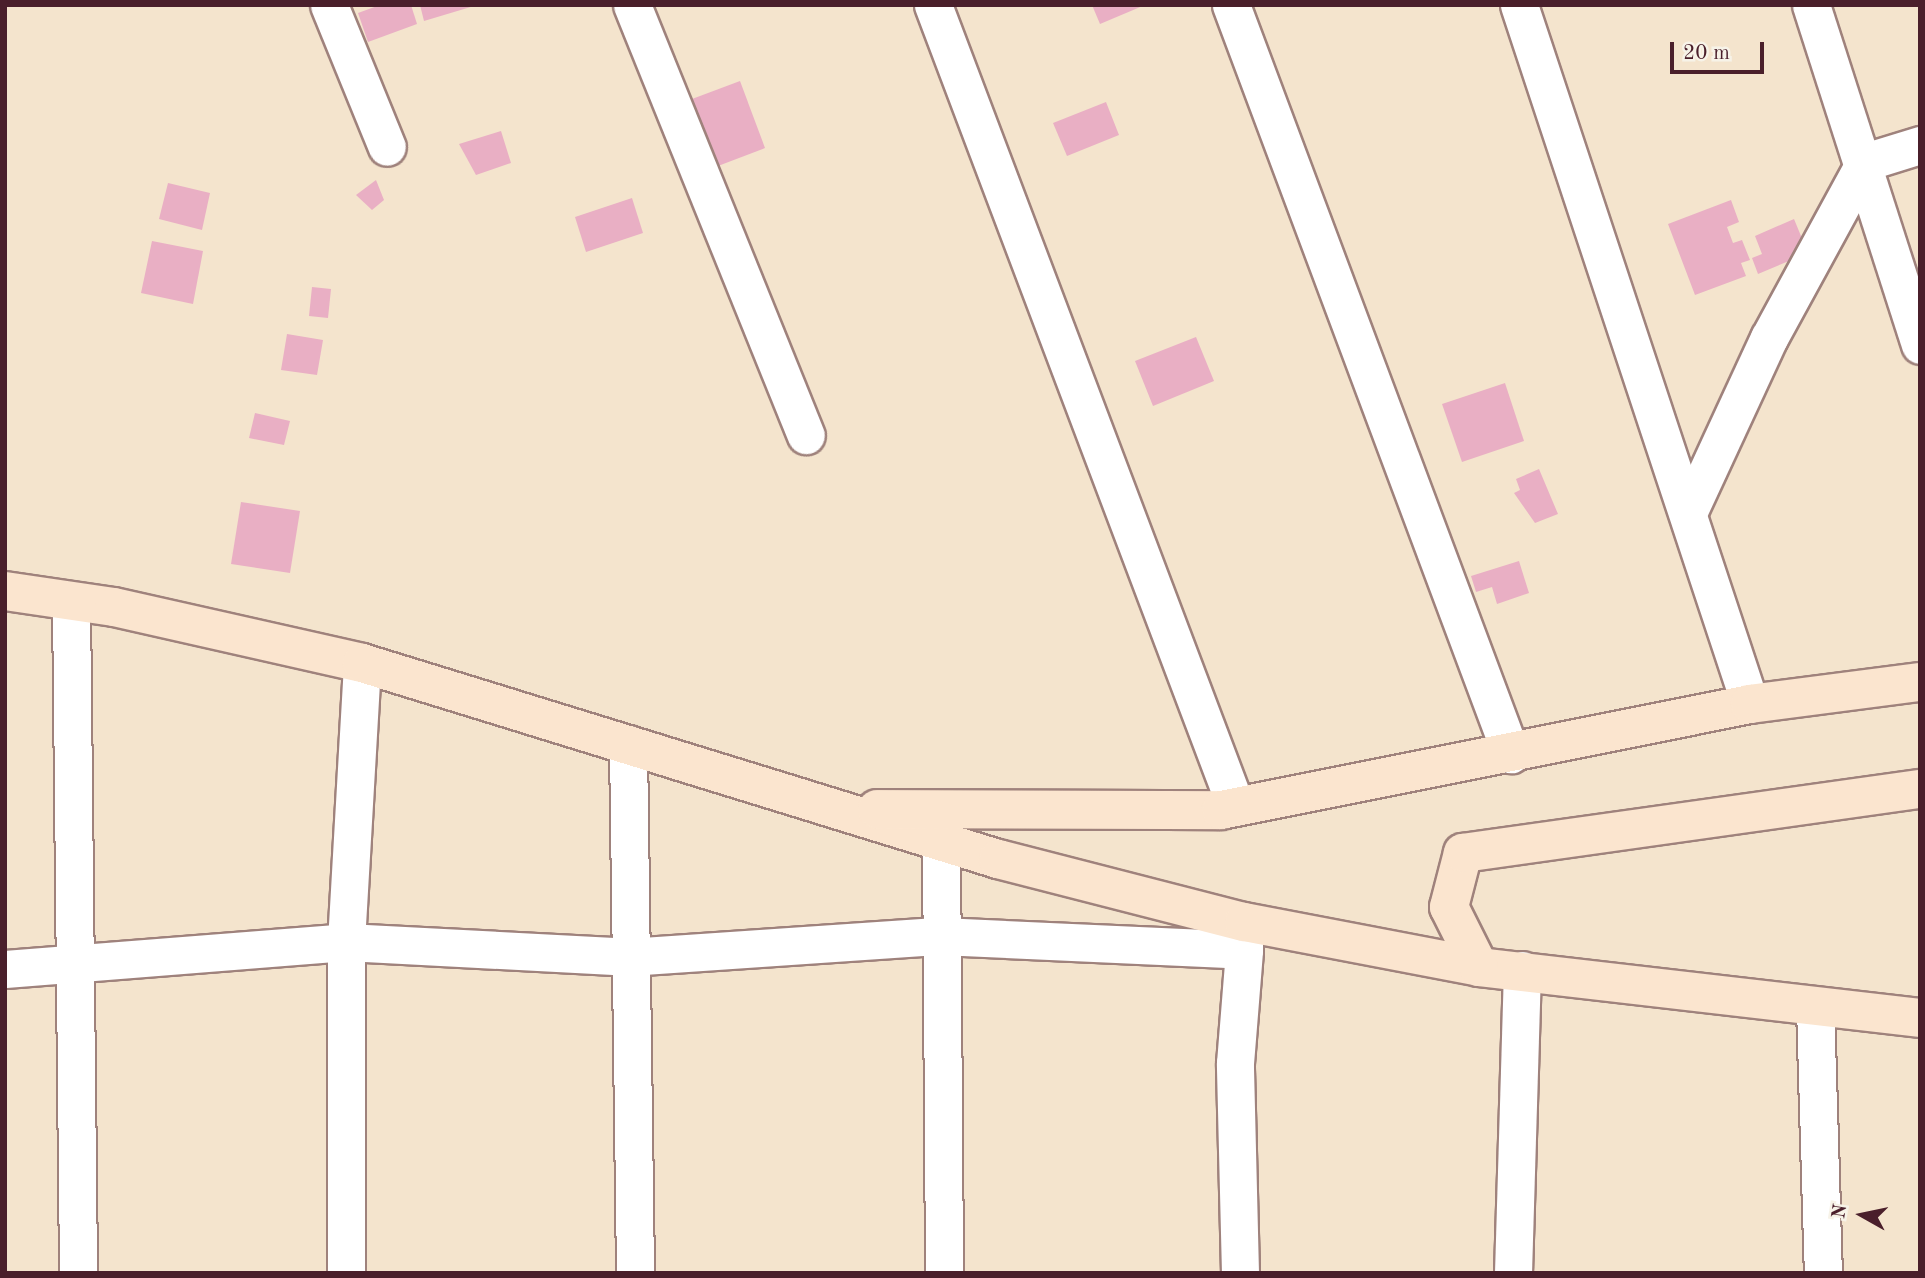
<!DOCTYPE html>
<style>
body{margin:0}
#map{position:relative;width:1925px;height:1278px;overflow:hidden;background:#f4e4cd;font-family:"Old Standard TT",serif}
div>[style]{position:absolute}
.building>*{inset:0;background:#e9afc4}
.roads{filter:drop-shadow(2px 0 #9f827c) drop-shadow(-2px 0 #9f827c) drop-shadow(0 2px #9f827c) drop-shadow(0 -2px #9f827c)}
.street>*{height:37px;margin:-18.5px;padding:0 18.5px;transform-origin:18.5px;border-radius:18.5px;background:#fff}
.secondary>*{height:38px;margin:-19px;padding:0 19px;transform-origin:19px;border-radius:19px;background:#fbe5cf}
span{translate:-50% -50%;white-space:nowrap;text-align:center;line-height:1.15;-webkit-text-stroke:5px #f7f3e8;paint-order:stroke}
.frame{position:absolute;inset:0;border:7px solid #4a1f2b;pointer-events:none}
.north{position:absolute;left:1827px;top:1180px;width:70px;height:70px;-webkit-text-stroke:5px #f7f3e8;paint-order:stroke;rotate:279deg;font-size:19px;font-weight:700;line-height:28px;text-align:center;color:#4a1f2b}
.north::after{content:'';display:block;margin:auto;width:24px;height:32px;background:#4a1f2b;clip-path:polygon(50% 0,100% 100%,50% 72%,0 100%)}
.scale{position:absolute;left:1670px;top:42px;width:94px;height:32px;box-sizing:border-box;border:4px solid #4a1f2b;border-top:0;padding-left:9px;font-size:21px;line-height:24px;white-space:nowrap;color:#4a1f2b;-webkit-text-stroke:5px #f7f3e8;paint-order:stroke}
</style>
<div id="map">
<div class="building">
<div style="clip-path:polygon(380px 5px,411px 5px,417px 24px,368px 42px,358px 13px)"></div>
<div style="clip-path:polygon(420px 5px,473px 5px,474px 6px,424px 21px)"></div>
<div style="clip-path:polygon(1092px 5px,1145px 5px,1100px 24px)"></div>
<div style="clip-path:polygon(740px 81px,765px 148px,718px 166px,692px 99px)"></div>
<div style="clip-path:polygon(1106px 102px,1119px 135px,1067px 156px,1053px 123px)"></div>
<div style="clip-path:polygon(501px 131px,511px 163px,476px 175px,459px 144px)"></div>
<div style="clip-path:polygon(376px 180px,384px 200px,372px 210px,356px 195px)"></div>
<div style="clip-path:polygon(168px 183px,210px 193px,202px 230px,159px 219px)"></div>
<div style="clip-path:polygon(632px 198px,643px 233px,586px 252px,575px 217px)"></div>
<div style="clip-path:polygon(1731px 200px,1739px 222px,1727px 227px,1733px 243px,1742px 240px,1750px 260px,1741px 263px,1746px 276px,1695px 295px,1668px 224px)"></div>
<div style="clip-path:polygon(1794px 219px,1808px 253px,1758px 274px,1752px 258px,1762px 254px,1755px 236px)"></div>
<div style="clip-path:polygon(152px 241px,203px 251px,193px 304px,141px 293px)"></div>
<div style="clip-path:polygon(312px 287px,331px 289px,328px 318px,309px 316px)"></div>
<div style="clip-path:polygon(287px 334px,323px 340px,317px 375px,281px 370px)"></div>
<div style="clip-path:polygon(1196px 337px,1214px 381px,1153px 406px,1135px 361px)"></div>
<div style="clip-path:polygon(1505px 383px,1524px 441px,1462px 462px,1442px 404px)"></div>
<div style="clip-path:polygon(255px 413px,290px 421px,284px 445px,249px 438px)"></div>
<div style="clip-path:polygon(1539px 469px,1558px 514px,1535px 523px,1514px 493px,1520px 490px,1516px 479px)"></div>
<div style="clip-path:polygon(241px 502px,300px 511px,290px 573px,231px 564px)"></div>
<div style="clip-path:polygon(1519px 561px,1529px 593px,1497px 604px,1492px 587px,1476px 592px,1471px 576px)"></div>
</div>
<div class="roads">
<div class="street">
<div style="left:329px;top:5px;width:153px;rotate:67.8deg"></div>
<div style="left:632px;top:5px;width:464px;rotate:68deg"></div>
<div style="left:933px;top:5px;width:857px;rotate:69.3deg"></div>
<div style="left:1231px;top:5px;width:800px;rotate:69.5deg"></div>
<div style="left:1519px;top:5px;width:736px;rotate:71.71deg"></div>
<div style="left:1811px;top:5px;width:357px;rotate:72.2deg"></div>
<div style="left:1688px;top:513px;width:193px;rotate:-65.2deg"></div>
<div style="left:1769px;top:338px;width:200px;rotate:-61.4deg"></div>
<div style="left:1865px;top:162px;width:58px;rotate:-17.2deg"></div>
<div style="left:71px;top:601px;width:672px;rotate:89.4deg"></div>
<div style="left:628px;top:744px;width:529px;rotate:89.24deg"></div>
<div style="left:941px;top:841px;width:432px;rotate:89.6deg"></div>
<div style="left:5px;top:969px;width:342px;rotate:-4.5deg"></div>
<div style="left:346px;top:942px;width:282px;rotate:3deg"></div>
<div style="left:628px;top:957px;width:313px;rotate:-3.9deg"></div>
<div style="left:940px;top:936px;width:304px;rotate:2.6deg"></div>
<div style="left:1244px;top:950px;width:28px;rotate:-90deg"></div>
<div style="left:1815px;top:1007px;width:266px;rotate:88.3deg"></div>
<div style="left:346px;top:1273px;width:331px;rotate:-90deg"></div>
<div style="left:346px;top:942px;width:279px;rotate:-86.7deg"></div>
<div style="left:1240px;top:1273px;width:210px;rotate:-91.4deg"></div>
<div style="left:1235px;top:1063px;width:113px;rotate:-85.4deg"></div>
<div style="left:1513px;top:1273px;width:303px;rotate:-88.3deg"></div>
</div>
<div class="secondary">
<div style="left:5px;top:591px;width:110px;rotate:8.4deg"></div>
<div style="left:114px;top:607px;width:254px;rotate:12.7deg"></div>
<div style="left:362px;top:663px;width:666px;rotate:17.13deg"></div>
<div style="left:998px;top:859px;width:254px;rotate:14.4deg"></div>
<div style="left:1244px;top:922px;width:239px;rotate:10.8deg"></div>
<div style="left:1479px;top:967px;width:444px;rotate:6.6deg"></div>
<div style="left:877px;top:809px;width:344px;rotate:0.2deg"></div>
<div style="left:1221px;top:810px;width:540px;rotate:-11.33deg"></div>
<div style="left:1750px;top:704px;width:171px;rotate:-7.4deg"></div>
<div style="left:1479px;top:967px;width:67px;rotate:-116.6deg"></div>
<div style="left:1449px;top:907px;width:56px;rotate:-75.5deg"></div>
<div style="left:1463px;top:853px;width:461px;rotate:-8deg"></div>
</div>
</div>
<div class="frame"></div>
<div class="north">N</div>
<div class="scale">20 m</div>
</div>
